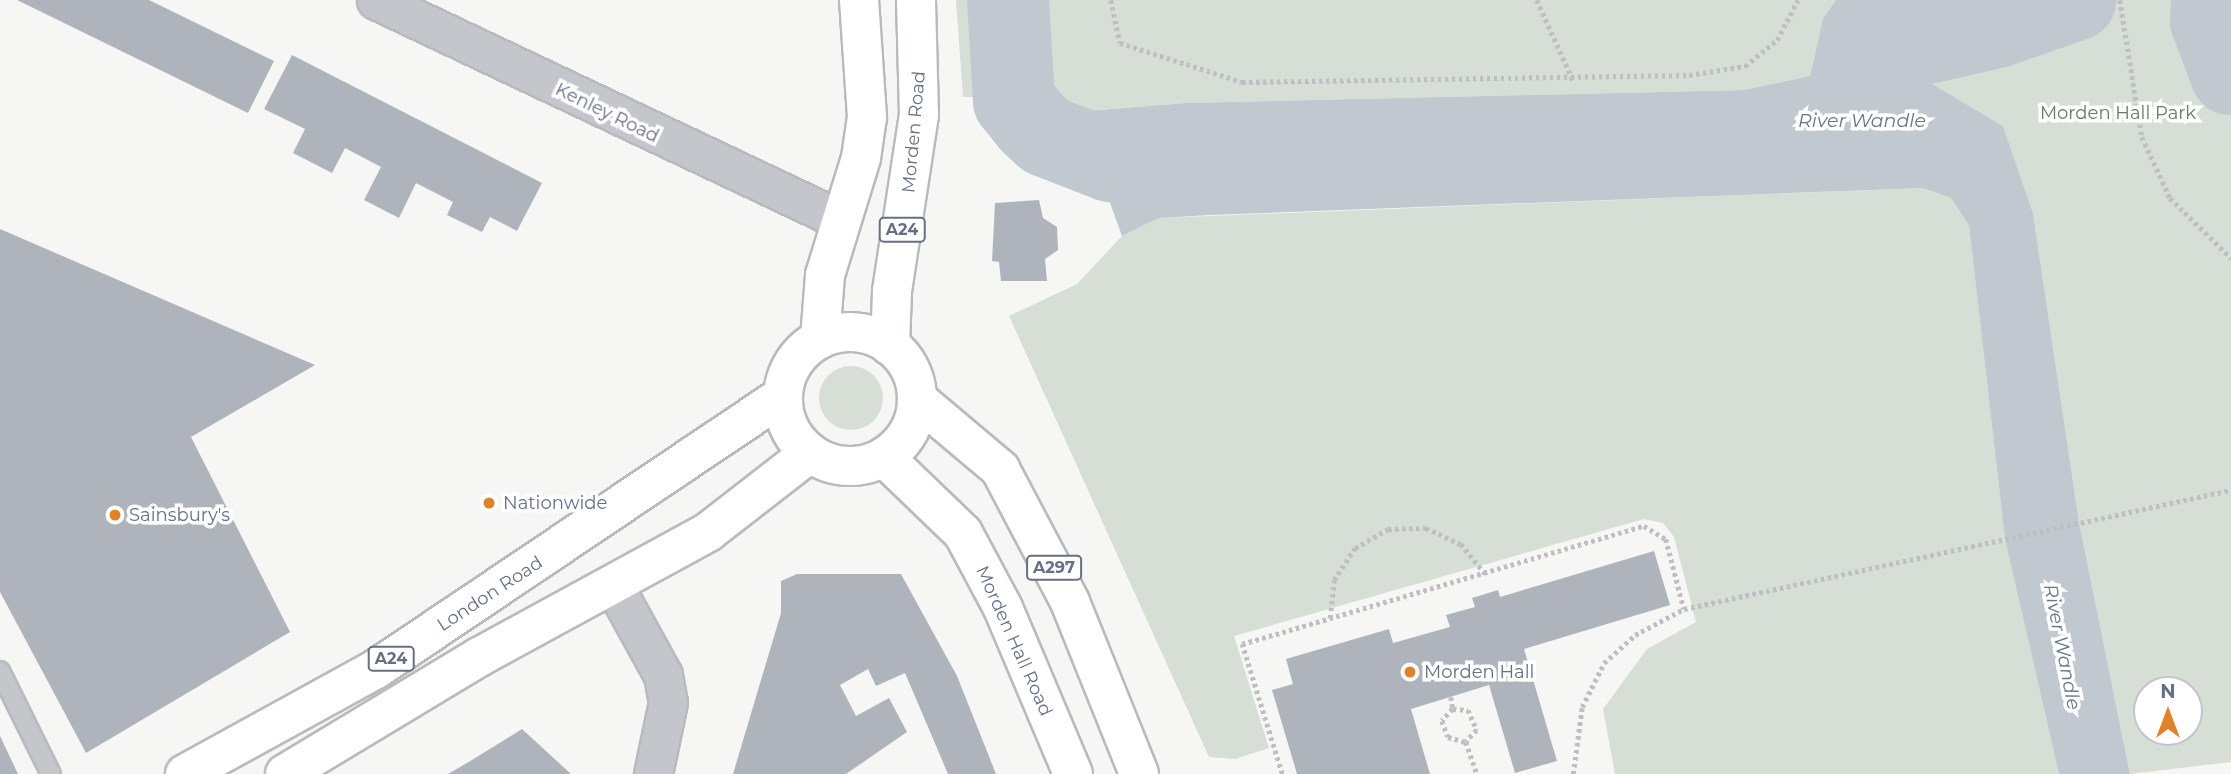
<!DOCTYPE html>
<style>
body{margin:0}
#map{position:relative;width:2231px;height:774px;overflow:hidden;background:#f6f7f4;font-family:Montserrat,sans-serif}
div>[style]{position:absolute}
.green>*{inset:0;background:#d6ded5}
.round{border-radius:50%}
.water>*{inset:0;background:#c2c8d0}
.river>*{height:82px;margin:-41px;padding:0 41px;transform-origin:41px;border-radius:41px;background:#c2c8d0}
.building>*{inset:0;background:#afb3bb}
.path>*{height:4.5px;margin-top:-2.25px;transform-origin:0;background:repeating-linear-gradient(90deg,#bebfc2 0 3.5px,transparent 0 7px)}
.roads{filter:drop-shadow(2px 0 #b9babe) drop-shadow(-2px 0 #b9babe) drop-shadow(0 2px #b9babe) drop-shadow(0 -2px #b9babe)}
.service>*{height:18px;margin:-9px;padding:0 9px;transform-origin:9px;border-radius:9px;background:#c4c6cb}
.minor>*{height:37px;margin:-18.5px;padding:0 18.5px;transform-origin:18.5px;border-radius:18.5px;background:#c4c6cb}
.trunk>*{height:38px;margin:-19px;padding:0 19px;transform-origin:19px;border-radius:19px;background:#fff}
.trunk>.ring{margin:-19px;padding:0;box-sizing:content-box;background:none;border:38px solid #fff;border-radius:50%}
.dots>*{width:19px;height:19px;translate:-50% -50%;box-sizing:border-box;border:4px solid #fff;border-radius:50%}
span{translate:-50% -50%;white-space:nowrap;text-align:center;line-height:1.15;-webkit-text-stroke:7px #fff;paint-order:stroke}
.shield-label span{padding:2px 5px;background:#fff;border:2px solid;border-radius:5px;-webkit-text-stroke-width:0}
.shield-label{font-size:16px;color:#666f84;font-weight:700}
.street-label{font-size:18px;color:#666f84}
.park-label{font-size:18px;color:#657c66}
.poi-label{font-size:18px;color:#666f84}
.left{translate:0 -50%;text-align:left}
.water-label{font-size:19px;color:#677787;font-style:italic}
.north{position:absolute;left:2133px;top:676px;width:70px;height:70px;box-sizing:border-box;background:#fff;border:2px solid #c2c5ce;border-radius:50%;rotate:0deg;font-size:19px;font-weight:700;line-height:28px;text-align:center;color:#666f84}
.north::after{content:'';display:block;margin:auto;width:24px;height:32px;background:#e0822a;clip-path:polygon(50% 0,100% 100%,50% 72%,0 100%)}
</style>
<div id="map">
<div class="green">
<div style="clip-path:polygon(956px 0,1836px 0,1823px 18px,1810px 76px,1744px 90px,1186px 103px,1050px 114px,998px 97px,963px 97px)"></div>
<div style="clip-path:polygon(evenodd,1984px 0,2231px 0,2231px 762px,2130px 774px,2079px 522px,2033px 213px,2003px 126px,1909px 71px,1992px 46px,1997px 27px,1984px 0,2147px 690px,2189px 690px,2189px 732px,2147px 732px,2147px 690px)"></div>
<div style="clip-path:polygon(1923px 188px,1951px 198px,1969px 224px,2005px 538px,2059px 774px,1615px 774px,1603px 709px,1647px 649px,1696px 622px,1674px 537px,1663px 523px,1644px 519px,1234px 636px,1269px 748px,1235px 759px,1209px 757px,1009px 316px,1077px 284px,1122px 236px,1159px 218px)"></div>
<div class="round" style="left:819px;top:366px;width:64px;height:64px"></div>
</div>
<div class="water">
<div style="clip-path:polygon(1836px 0,1984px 0,1997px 27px,1992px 46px,1910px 71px,2003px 126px,2033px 213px,2079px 522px,2130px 774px,2059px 774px,2005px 539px,1969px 225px,1951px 198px,1923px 188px,1211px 215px,1159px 218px,1122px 236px,1096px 164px,1046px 136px,1050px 114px,1186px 103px,1744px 90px,1810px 76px,1823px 18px)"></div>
</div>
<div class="river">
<div style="left:1008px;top:0;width:101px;rotate:86.6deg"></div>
<div style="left:1014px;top:101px;width:28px;rotate:51deg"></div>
<div style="left:1032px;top:123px;width:19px;rotate:43deg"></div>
<div style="left:1046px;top:136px;width:69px;rotate:21.3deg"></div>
<div style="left:1110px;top:161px;width:45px;rotate:10.3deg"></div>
<div style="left:2212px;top:0;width:21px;rotate:93deg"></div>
<div style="left:2211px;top:21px;width:57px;rotate:69.3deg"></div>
<div style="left:1887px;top:52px;width:113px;rotate:-12.8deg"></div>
<div style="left:1997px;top:27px;width:83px;rotate:-19.1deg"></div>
</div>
<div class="building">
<div style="clip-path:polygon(17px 0,149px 0,274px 61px,248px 113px)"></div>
<div style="clip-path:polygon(292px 55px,542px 183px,517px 231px,490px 217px,482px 232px,447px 215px,453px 202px,416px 183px,399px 218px,364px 200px,381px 167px,345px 148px,332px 173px,293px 153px,305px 129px,264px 109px)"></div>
<div style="clip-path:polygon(1039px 200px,1043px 218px,1057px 227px,1058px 250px,1045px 259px,1047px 281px,1001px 281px,999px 262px,992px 261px,995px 203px)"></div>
<div style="clip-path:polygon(0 229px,315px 365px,191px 437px,290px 632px,86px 753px,0 592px)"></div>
<div style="clip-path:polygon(1654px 551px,1670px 605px,1524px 649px,1557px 761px,1515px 773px,1489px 685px,1411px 709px,1430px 774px,1297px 774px,1272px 690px,1293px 684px,1286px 659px,1389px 629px,1393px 643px,1450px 627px,1446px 615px,1475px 607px,1472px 598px,1498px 590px,1500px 597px)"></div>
<div style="clip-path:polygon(797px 574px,901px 574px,957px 676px,996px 774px,948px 774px,905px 673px,876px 686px,868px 669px,840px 685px,856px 716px,889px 698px,907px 732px,846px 774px,733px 774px,781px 613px,781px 581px)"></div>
<div style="clip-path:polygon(522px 729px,571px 774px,448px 774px,472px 760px)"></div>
<div style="clip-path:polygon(0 736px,18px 774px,0 774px)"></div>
</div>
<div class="path">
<div style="left:1111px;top:0;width:44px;rotate:78.2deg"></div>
<div style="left:1120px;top:43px;width:128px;rotate:17.7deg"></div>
<div style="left:1242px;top:82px;width:447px;rotate:-0.9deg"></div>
<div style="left:1689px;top:75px;width:57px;rotate:-9.1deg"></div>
<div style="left:1745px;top:66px;width:41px;rotate:-39.1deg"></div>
<div style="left:1777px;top:40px;width:45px;rotate:-62.3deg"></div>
<div style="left:1537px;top:0;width:88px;rotate:65.8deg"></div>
<div style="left:2120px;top:0;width:139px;rotate:80.9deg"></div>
<div style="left:2142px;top:137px;width:67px;rotate:65.3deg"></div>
<div style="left:2170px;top:198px;width:86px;rotate:44.5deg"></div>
<div style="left:1330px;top:618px;width:38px;rotate:-84deg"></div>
<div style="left:1334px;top:580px;width:38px;rotate:-57deg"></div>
<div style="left:1355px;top:548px;width:38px;rotate:-30deg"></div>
<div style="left:1388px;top:529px;width:38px;rotate:-2deg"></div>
<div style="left:1426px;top:528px;width:38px;rotate:25deg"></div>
<div style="left:1461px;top:544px;width:38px;rotate:51deg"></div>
<div style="left:1451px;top:697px;width:12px;rotate:81deg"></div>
<div style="left:1453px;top:709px;width:15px;rotate:4deg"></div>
<div style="left:1468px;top:710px;width:22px;rotate:66deg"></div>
<div style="left:1477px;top:730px;width:16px;rotate:133deg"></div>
<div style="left:1466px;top:742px;width:34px;rotate:71deg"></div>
<div style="left:1453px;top:709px;width:16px;rotate:133deg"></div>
<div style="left:1442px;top:721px;width:17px;rotate:69deg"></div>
<div style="left:1448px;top:737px;width:19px;rotate:16deg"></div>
<div style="left:1282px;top:774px;width:136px;rotate:-107.1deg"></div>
<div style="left:1242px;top:644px;width:419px;rotate:-16.4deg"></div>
<div style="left:1644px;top:526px;width:26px;rotate:31deg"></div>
<div style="left:1666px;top:539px;width:72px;rotate:75.6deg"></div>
<div style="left:1573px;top:774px;width:68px;rotate:-82.3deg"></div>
<div style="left:1582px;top:707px;width:49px;rotate:-63.4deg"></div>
<div style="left:1604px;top:663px;width:42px;rotate:-42.1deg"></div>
<div style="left:1635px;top:635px;width:55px;rotate:-28deg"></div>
<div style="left:1684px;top:609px;width:560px;rotate:-12.27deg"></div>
</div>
<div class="roads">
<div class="service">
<div style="left:0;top:671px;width:115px;rotate:63.7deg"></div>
</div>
<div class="minor">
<div style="left:376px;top:0;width:514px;rotate:25.32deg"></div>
<div style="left:614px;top:586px;width:102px;rotate:61.2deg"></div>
<div style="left:663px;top:675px;width:27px;rotate:80deg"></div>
<div style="left:668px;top:702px;width:74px;rotate:101.8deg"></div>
</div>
<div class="trunk">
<div class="ring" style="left:783px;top:332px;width:96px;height:96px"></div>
<div style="left:820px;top:339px;width:64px;rotate:-85.5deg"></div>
<div style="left:825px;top:275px;width:122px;rotate:-72.9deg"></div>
<div style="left:861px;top:158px;width:41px;rotate:-81.7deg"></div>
<div style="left:867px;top:117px;width:117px;rotate:-93.9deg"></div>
<div style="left:890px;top:346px;width:55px;rotate:-87.9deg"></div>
<div style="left:892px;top:291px;width:178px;rotate:-81.3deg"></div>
<div style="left:919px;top:115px;width:115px;rotate:-91.5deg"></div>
<div style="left:917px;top:399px;width:109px;rotate:40.1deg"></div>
<div style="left:1000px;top:469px;width:150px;rotate:62.2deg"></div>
<div style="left:1070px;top:602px;width:185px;rotate:68.1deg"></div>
<div style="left:884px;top:457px;width:110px;rotate:43.9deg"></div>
<div style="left:963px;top:533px;width:85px;rotate:61.9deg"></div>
<div style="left:1003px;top:608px;width:180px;rotate:67.1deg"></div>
<div style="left:185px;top:774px;width:218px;rotate:-28.8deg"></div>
<div style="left:376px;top:669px;width:489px;rotate:-33.9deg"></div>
<div style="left:285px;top:774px;width:227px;rotate:-31.1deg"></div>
<div style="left:479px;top:657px;width:261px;rotate:-28.6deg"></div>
<div style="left:708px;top:532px;width:129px;rotate:-37.8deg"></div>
</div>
</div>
<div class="dots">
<div style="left:489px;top:503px;background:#e0822a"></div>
<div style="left:115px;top:515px;background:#e0822a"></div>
<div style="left:1410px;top:672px;background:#e0822a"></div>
</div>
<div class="shield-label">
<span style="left:902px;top:230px">A24</span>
<span style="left:1054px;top:568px">A297</span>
<span style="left:391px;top:659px">A24</span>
</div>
<div class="street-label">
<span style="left:607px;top:113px;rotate:26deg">Kenley Road</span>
<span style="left:914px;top:132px;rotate:-85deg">Morden Road</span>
<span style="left:490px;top:594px;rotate:-33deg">London Road</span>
<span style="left:1014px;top:641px;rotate:66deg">Morden Hall Road</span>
</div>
<div class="park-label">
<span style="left:2118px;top:113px">Morden Hall Park</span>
</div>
<div class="poi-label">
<span class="left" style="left:503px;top:503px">Nationwide</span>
<span class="left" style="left:129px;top:515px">Sainsbury's</span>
<span class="left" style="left:1424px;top:672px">Morden Hall</span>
</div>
<div class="water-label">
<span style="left:1862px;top:121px">River Wandle</span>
<span style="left:2062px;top:647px;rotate:79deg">River Wandle</span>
</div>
<div class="north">N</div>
</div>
